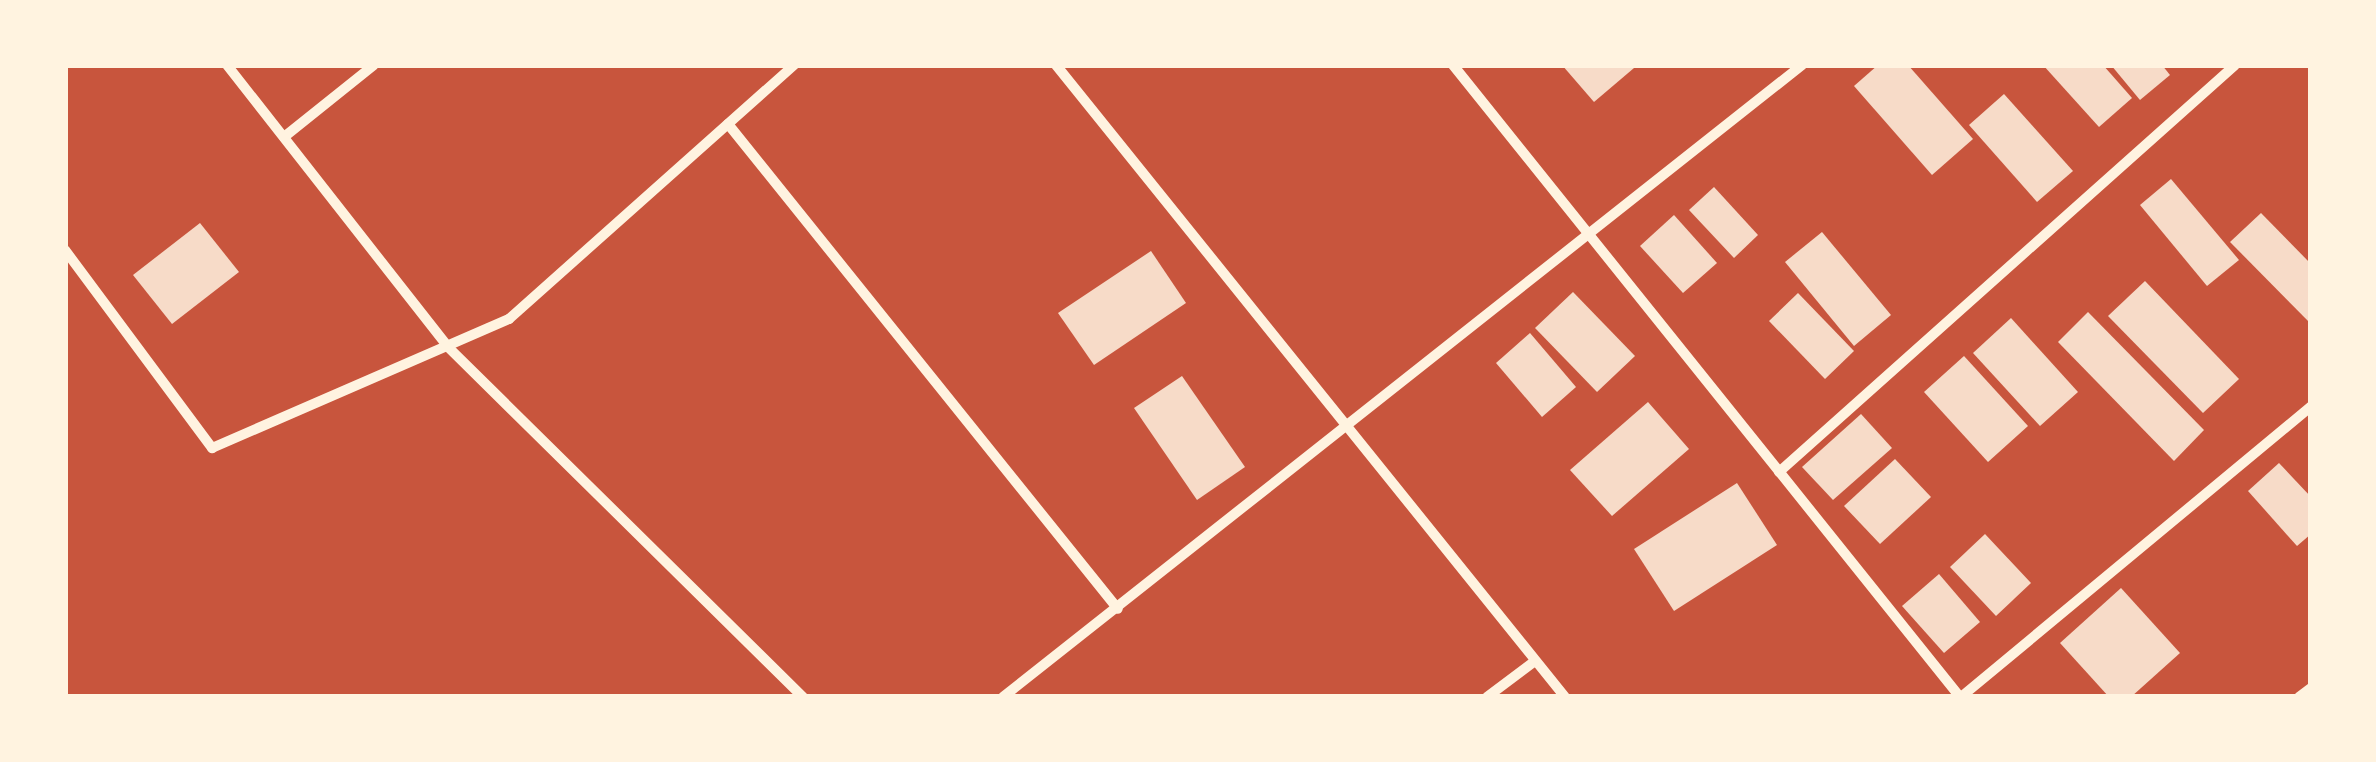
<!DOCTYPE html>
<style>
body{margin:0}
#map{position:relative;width:2376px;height:762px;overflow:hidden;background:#c8553d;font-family:"Fira Sans",sans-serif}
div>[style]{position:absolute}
.building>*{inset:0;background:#f7dbc8}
.minor>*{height:10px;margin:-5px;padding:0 5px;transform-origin:5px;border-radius:5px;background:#fff3e0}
span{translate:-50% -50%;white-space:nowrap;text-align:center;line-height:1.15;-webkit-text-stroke:9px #fff3e0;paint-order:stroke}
.frame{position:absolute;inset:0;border:68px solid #fff3e0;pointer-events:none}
</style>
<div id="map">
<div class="building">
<div style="clip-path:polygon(1562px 65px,1632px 65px,1634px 68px,1594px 102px)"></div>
<div style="clip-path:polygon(1878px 65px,1908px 65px,1973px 139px,1932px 175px,1854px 86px)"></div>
<div style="clip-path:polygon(2043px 65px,2103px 65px,2132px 98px,2099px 127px)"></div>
<div style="clip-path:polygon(2111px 65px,2162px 65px,2170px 75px,2140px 100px)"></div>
<div style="clip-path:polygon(2004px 94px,2073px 171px,2037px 202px,1969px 125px)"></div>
<div style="clip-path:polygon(2171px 179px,2239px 260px,2207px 286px,2140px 205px)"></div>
<div style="clip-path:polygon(1714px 187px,1758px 235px,1734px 258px,1689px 210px)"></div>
<div style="clip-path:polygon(2261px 213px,2311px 264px,2311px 324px,2230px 242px)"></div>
<div style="clip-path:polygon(1674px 215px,1717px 263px,1683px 293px,1640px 246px)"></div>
<div style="clip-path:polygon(200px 223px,239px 272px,172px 324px,133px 275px)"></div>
<div style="clip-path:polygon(1822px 232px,1891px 315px,1854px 346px,1785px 262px)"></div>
<div style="clip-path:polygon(1151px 251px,1186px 303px,1094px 365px,1058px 313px)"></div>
<div style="clip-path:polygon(2145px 281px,2239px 379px,2203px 413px,2108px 316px)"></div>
<div style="clip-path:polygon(1573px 292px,1635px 356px,1597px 392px,1535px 328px)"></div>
<div style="clip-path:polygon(1798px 293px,1854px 351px,1825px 379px,1769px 321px)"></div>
<div style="clip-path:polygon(2088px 312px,2204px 430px,2174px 461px,2058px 342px)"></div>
<div style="clip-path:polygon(2011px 318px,2078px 392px,2040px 426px,1973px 353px)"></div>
<div style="clip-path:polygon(1530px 333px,1576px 387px,1542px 417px,1496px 363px)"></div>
<div style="clip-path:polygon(1964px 356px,2028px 426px,1988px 462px,1924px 392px)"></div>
<div style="clip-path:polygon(1182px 376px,1245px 467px,1197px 500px,1134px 408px)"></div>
<div style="clip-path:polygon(1648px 402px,1689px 449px,1612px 516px,1570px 470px)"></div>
<div style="clip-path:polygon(1861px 414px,1892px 448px,1833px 500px,1802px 467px)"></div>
<div style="clip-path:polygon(1895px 459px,1931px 497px,1880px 544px,1844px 506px)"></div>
<div style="clip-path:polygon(2279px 463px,2311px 497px,2311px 534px,2297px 546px,2248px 491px)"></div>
<div style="clip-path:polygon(1737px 483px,1777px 545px,1674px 611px,1634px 549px)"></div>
<div style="clip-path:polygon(1985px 534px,2031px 583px,1996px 616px,1950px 567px)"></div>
<div style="clip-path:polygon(1939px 574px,1980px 622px,1944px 653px,1902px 606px)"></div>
<div style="clip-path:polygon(2121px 588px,2180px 653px,2131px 697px,2109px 697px,2060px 643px)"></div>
</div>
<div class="minor">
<div style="left:227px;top:65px;width:357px;rotate:51.9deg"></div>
<div style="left:447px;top:346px;width:500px;rotate:44.6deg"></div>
<div style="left:1056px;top:65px;width:811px;rotate:51.15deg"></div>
<div style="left:1453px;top:65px;width:810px;rotate:51.26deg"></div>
<div style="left:728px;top:124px;width:622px;rotate:51.2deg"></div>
<div style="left:284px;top:137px;width:115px;rotate:-38.7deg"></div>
<div style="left:65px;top:250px;width:247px;rotate:53.4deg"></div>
<div style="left:212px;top:448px;width:324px;rotate:-23.5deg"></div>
<div style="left:509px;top:319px;width:382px;rotate:-41.7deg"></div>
<div style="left:1779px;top:472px;width:611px;rotate:-41.75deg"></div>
<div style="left:1003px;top:697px;width:1019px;rotate:-38.34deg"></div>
<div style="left:1487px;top:697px;width:60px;rotate:-36.9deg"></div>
<div style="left:1961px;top:697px;width:455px;rotate:-39.7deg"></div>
<div style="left:2299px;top:697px;width:15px;rotate:-37deg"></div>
</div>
<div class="frame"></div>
</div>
